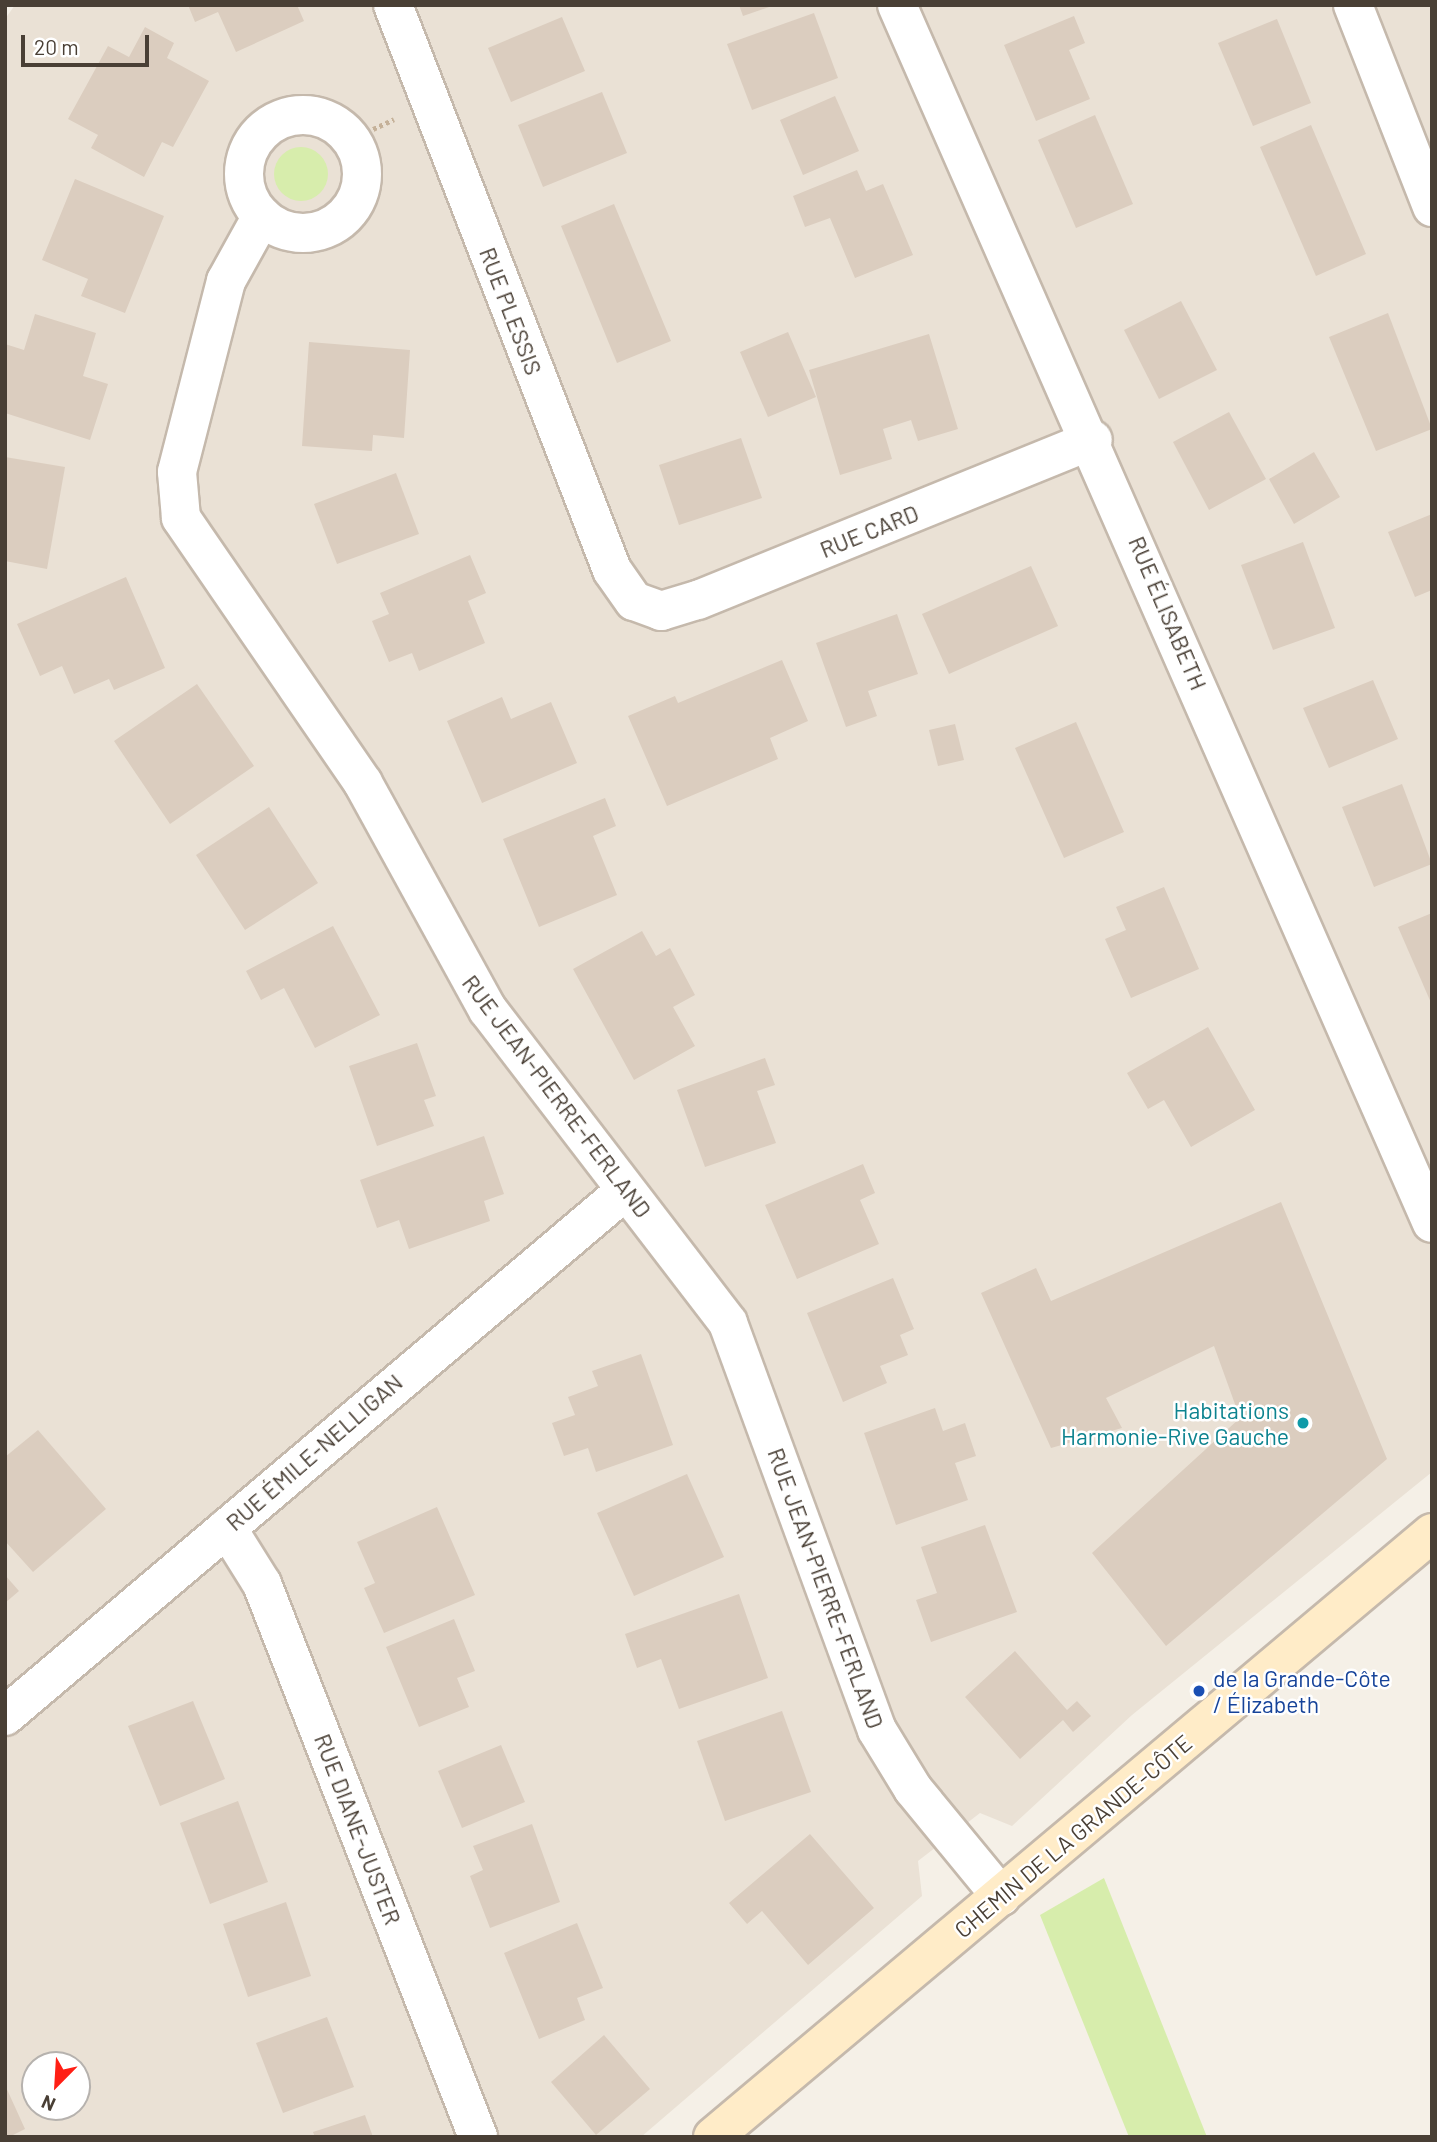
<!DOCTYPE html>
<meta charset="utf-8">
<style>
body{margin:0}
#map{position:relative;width:1437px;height:2142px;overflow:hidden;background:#f5f0e7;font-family:Barlow,sans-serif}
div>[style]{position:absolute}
.residential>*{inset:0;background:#eae1d5}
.green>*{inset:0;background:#d7edac}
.round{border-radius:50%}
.building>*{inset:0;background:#dbcdbf}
.path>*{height:4.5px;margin-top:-2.25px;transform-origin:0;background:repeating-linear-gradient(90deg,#c5b199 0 3.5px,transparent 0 7px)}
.roads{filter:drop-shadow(2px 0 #c5b9ac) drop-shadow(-2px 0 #c5b9ac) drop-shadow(0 2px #c5b9ac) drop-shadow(0 -2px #c5b9ac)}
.minor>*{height:38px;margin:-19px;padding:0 19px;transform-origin:19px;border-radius:19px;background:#fff}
.minor>.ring{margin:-19px;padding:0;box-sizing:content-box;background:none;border:38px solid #fff;border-radius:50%}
.secondary>*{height:38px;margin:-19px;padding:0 19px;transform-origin:19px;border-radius:19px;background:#ffecc8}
.dots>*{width:19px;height:19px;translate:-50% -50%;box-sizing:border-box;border:4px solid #fff;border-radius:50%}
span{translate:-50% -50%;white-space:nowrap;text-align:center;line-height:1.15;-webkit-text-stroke:5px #fff;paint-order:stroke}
.street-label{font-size:23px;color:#493f35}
.culture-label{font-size:23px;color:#0d838f}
.right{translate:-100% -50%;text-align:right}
.transit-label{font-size:23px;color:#164399}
.left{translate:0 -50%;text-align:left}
.frame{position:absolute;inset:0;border:7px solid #493f35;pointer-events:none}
.north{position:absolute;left:21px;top:2051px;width:70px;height:70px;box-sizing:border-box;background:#fff;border:2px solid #b6b2ae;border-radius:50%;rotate:204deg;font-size:19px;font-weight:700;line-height:28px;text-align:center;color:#493f35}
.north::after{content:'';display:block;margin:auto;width:24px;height:32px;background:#ff1f15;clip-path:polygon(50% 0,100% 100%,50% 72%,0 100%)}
.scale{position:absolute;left:21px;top:35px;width:128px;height:32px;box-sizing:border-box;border:4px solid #493f35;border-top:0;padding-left:9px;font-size:21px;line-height:24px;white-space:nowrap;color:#493f35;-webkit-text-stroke:5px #fff;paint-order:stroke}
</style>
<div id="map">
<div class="residential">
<div style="clip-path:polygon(evenodd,15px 5px,1432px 5px,1432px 1472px,1132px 1715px,1012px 1826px,980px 1813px,918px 1861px,922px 1896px,641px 2137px,5px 2137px,5px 19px,15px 5px,35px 2065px,77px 2065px,77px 2107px,35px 2107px,35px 2065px)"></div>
</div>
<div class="green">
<div class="round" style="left:274px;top:147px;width:54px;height:54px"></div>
<div style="clip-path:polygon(1104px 1878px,1207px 2137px,1129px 2137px,1040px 1915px)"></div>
</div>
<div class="building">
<div style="clip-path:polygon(188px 5px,297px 5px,304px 21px,236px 52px,218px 12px,195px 22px)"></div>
<div style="clip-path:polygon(739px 5px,772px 5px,772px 6px,743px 16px)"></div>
<div style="clip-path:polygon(814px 13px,838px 78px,752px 110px,727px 44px)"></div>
<div style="clip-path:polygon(1074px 16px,1085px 43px,1069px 50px,1090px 99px,1036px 121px,1004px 45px)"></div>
<div style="clip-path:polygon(562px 17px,585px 71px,511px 102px,488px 48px)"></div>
<div style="clip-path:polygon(1277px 19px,1311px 103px,1253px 126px,1218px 43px)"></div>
<div style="clip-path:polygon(145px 27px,174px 43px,167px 58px,209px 81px,173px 147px,162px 142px,144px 177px,91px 148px,98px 135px,68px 119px,108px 46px,129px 57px)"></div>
<div style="clip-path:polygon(602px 92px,627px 153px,543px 187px,518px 125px)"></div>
<div style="clip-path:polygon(835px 96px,859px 151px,803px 175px,780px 120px)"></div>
<div style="clip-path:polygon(1095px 115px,1133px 204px,1076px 228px,1038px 140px)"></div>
<div style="clip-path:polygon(1311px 125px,1366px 254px,1316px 276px,1260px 147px)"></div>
<div style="clip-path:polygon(857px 170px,866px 191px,883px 184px,913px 255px,855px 278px,830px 218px,805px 227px,793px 196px)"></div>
<div style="clip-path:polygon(75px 179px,164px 216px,125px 313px,81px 296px,88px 279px,42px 260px)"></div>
<div style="clip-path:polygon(614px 204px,671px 341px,617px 363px,561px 226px)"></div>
<div style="clip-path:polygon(1181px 301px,1217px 370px,1159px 399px,1124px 330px)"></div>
<div style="clip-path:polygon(1388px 313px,1432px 429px,1376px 451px,1329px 337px)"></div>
<div style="clip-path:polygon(35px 314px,96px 333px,83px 376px,108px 384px,90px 440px,5px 413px,5px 344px,24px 350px)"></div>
<div style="clip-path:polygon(788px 332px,816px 397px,768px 417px,740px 352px)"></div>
<div style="clip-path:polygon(929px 334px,958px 429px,918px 441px,911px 420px,883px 429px,892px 459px,840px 475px,809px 370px)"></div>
<div style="clip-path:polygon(309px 342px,410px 350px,404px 438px,373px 435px,372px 451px,302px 446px)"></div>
<div style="clip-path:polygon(1229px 412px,1266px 479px,1209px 510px,1173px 442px)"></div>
<div style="clip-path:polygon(741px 438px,762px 498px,679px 525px,659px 465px)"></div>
<div style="clip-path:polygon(1314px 452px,1340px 497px,1294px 524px,1269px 479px)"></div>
<div style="clip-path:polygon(5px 457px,65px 467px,47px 569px,5px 561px)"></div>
<div style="clip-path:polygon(396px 473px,419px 534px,337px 564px,314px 504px)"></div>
<div style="clip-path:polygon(1432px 514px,1432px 590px,1415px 597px,1388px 532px)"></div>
<div style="clip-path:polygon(1303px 542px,1335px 628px,1273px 650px,1241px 565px)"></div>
<div style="clip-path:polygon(470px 555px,486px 593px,468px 601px,485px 643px,419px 671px,412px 653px,389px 662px,372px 621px,389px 614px,380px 593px)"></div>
<div style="clip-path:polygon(1031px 566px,1058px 626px,949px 674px,922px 614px)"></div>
<div style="clip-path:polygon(126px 577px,165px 668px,114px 690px,109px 679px,74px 694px,62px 666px,40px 676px,17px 624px)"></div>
<div style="clip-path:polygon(897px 614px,918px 674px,868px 691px,877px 716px,846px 727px,816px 643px)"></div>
<div style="clip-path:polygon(782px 660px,808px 721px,770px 738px,778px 759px,667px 806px,628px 716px,675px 696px,678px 703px)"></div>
<div style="clip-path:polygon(1373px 680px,1398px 739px,1329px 768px,1303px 708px)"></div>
<div style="clip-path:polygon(197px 684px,254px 766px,170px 824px,114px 741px)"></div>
<div style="clip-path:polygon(502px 697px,511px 719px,551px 702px,577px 763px,482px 803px,447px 721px)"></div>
<div style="clip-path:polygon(1076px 722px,1124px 832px,1064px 858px,1015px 748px)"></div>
<div style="clip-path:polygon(955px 724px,964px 760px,938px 766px,929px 730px)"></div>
<div style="clip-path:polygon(1402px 784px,1432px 864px,1374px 887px,1342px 807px)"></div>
<div style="clip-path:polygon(605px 798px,616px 826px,593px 836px,617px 895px,539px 927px,503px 839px)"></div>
<div style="clip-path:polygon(269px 807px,318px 883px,245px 930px,196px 855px)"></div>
<div style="clip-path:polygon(1164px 887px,1199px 969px,1131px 998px,1105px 939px,1126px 930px,1116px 907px)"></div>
<div style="clip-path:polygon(1432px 913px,1432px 1005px,1398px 927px)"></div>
<div style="clip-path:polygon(333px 926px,380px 1015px,315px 1048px,284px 988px,261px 1000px,246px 971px)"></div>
<div style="clip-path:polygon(642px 931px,656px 956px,670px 948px,695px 995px,673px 1007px,695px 1046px,634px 1080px,573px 969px)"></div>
<div style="clip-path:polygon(1208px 1027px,1255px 1110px,1191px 1147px,1164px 1100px,1148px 1109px,1127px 1073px)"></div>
<div style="clip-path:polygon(417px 1043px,436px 1096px,424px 1100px,434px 1126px,377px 1146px,349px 1066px)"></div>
<div style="clip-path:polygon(765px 1058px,775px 1085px,757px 1091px,776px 1143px,705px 1167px,677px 1090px)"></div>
<div style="clip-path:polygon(484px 1136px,504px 1194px,484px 1201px,490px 1221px,409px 1249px,399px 1220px,377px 1228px,360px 1180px)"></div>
<div style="clip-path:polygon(863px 1164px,875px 1193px,860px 1200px,879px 1244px,797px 1279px,765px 1205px)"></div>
<div style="clip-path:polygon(1281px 1202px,1387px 1459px,1166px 1646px,1092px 1553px,1240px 1418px,1214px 1346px,1106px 1398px,1122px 1428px,1051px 1448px,981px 1293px,1036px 1268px,1051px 1301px)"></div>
<div style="clip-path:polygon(893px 1278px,914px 1329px,900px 1335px,908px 1355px,880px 1366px,887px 1383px,843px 1402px,807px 1313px)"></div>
<div style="clip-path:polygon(641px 1354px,673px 1445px,596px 1472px,588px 1448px,564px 1456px,552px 1423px,575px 1415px,568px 1397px,598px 1386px,592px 1371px)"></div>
<div style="clip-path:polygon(935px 1408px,943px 1431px,965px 1423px,976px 1456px,955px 1463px,968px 1500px,896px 1525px,864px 1433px)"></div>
<div style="clip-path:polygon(38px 1430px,106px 1509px,33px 1572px,5px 1541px,5px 1457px)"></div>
<div style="clip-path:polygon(687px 1474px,724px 1557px,634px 1596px,597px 1513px)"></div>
<div style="clip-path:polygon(437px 1507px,475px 1595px,384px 1633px,364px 1588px,375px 1583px,357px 1542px)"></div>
<div style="clip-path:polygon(985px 1525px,1017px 1612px,931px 1642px,916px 1600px,937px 1593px,921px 1547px)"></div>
<div style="clip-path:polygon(5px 1575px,19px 1591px,5px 1603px)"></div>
<div style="clip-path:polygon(739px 1594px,768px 1678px,679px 1709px,661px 1659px,637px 1668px,625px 1634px)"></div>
<div style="clip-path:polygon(454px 1619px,475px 1671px,457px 1678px,469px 1707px,419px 1727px,386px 1647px)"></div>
<div style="clip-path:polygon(1015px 1651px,1067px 1710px,1077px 1701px,1091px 1716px,1073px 1732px,1063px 1720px,1020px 1759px,965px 1697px)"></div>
<div style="clip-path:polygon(193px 1701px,225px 1779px,160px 1806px,128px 1726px)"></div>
<div style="clip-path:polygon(782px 1711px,811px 1792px,725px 1821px,697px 1741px)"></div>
<div style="clip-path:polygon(501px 1745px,525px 1802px,462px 1828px,438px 1771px)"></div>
<div style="clip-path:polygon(238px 1801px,268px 1882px,210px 1904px,180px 1823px)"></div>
<div style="clip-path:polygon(532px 1824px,560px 1902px,490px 1928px,470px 1876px,483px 1870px,473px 1846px)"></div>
<div style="clip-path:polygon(810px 1834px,874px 1908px,808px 1965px,762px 1911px,747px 1924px,729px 1903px)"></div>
<div style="clip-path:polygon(286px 1902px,311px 1976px,248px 1997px,223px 1924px)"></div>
<div style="clip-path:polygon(577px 1923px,603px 1988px,577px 1998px,585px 2020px,539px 2039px,504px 1953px)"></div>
<div style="clip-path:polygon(327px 2017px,354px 2087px,283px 2113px,256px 2043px)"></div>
<div style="clip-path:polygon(604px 2035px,650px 2089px,596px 2135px,551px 2082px)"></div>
<div style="clip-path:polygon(5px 2085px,25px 2129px,9px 2137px,5px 2137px)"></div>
<div style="clip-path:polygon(365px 2115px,373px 2137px,315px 2137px,313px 2132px)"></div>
</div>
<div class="path">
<div style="left:373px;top:129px;width:23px;rotate:-25deg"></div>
</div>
<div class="roads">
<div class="minor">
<div style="left:393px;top:5px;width:606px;rotate:68.81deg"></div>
<div style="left:612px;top:570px;width:38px;rotate:55deg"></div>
<div style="left:634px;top:601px;width:29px;rotate:20deg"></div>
<div style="left:661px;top:611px;width:39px;rotate:-17deg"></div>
<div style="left:698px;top:600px;width:426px;rotate:-22.1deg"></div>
<div style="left:897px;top:5px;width:1330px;rotate:66.29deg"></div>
<div style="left:1353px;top:5px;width:217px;rotate:68.6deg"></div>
<div class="ring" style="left:244px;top:115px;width:80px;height:80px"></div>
<div style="left:262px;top:216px;width:74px;rotate:119deg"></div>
<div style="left:226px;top:281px;width:197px;rotate:104.4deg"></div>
<div style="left:177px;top:472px;width:46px;rotate:85deg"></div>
<div style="left:181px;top:518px;width:321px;rotate:55.5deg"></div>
<div style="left:363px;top:783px;width:259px;rotate:61.2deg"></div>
<div style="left:488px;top:1010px;width:394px;rotate:52.5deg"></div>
<div style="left:728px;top:1323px;width:433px;rotate:69.9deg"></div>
<div style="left:877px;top:1730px;width:69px;rotate:58.6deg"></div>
<div style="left:913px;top:1789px;width:139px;rotate:50.6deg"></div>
<div style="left:227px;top:1528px;width:66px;rotate:58deg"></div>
<div style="left:262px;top:1584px;width:594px;rotate:68.66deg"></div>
<div style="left:5px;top:1716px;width:812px;rotate:-40.26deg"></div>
</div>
<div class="secondary">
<div style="left:713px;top:2137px;width:939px;rotate:-40.03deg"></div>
</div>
</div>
<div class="dots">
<div style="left:1303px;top:1423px;background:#0f9aa8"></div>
<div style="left:1199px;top:1691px;background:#1a4fb4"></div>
</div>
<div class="street-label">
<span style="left:511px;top:311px;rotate:69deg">RUE PLESSIS</span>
<span style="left:869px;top:531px;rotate:-22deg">RUE CARD</span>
<span style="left:1168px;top:613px;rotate:67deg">RUE ÉLISABETH</span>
<span style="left:557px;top:1096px;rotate:53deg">RUE JEAN-PIERRE-FERLAND</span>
<span style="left:314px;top:1452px;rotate:-41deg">RUE ÉMILE-NELLIGAN</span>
<span style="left:826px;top:1588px;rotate:70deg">RUE JEAN-PIERRE-FERLAND</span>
<span style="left:358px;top:1829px;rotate:69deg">RUE DIANE-JUSTER</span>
<span style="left:1073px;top:1836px;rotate:-40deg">CHEMIN DE LA GRANDE-CÔTE</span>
</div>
<div class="culture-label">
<span class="right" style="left:1289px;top:1423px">Habitations<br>Harmonie-Rive Gauche</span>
</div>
<div class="transit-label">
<span class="left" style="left:1213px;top:1691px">de la Grande-Côte<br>/ Élizabeth</span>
</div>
<div class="frame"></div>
<div class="north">N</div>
<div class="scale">20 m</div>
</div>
